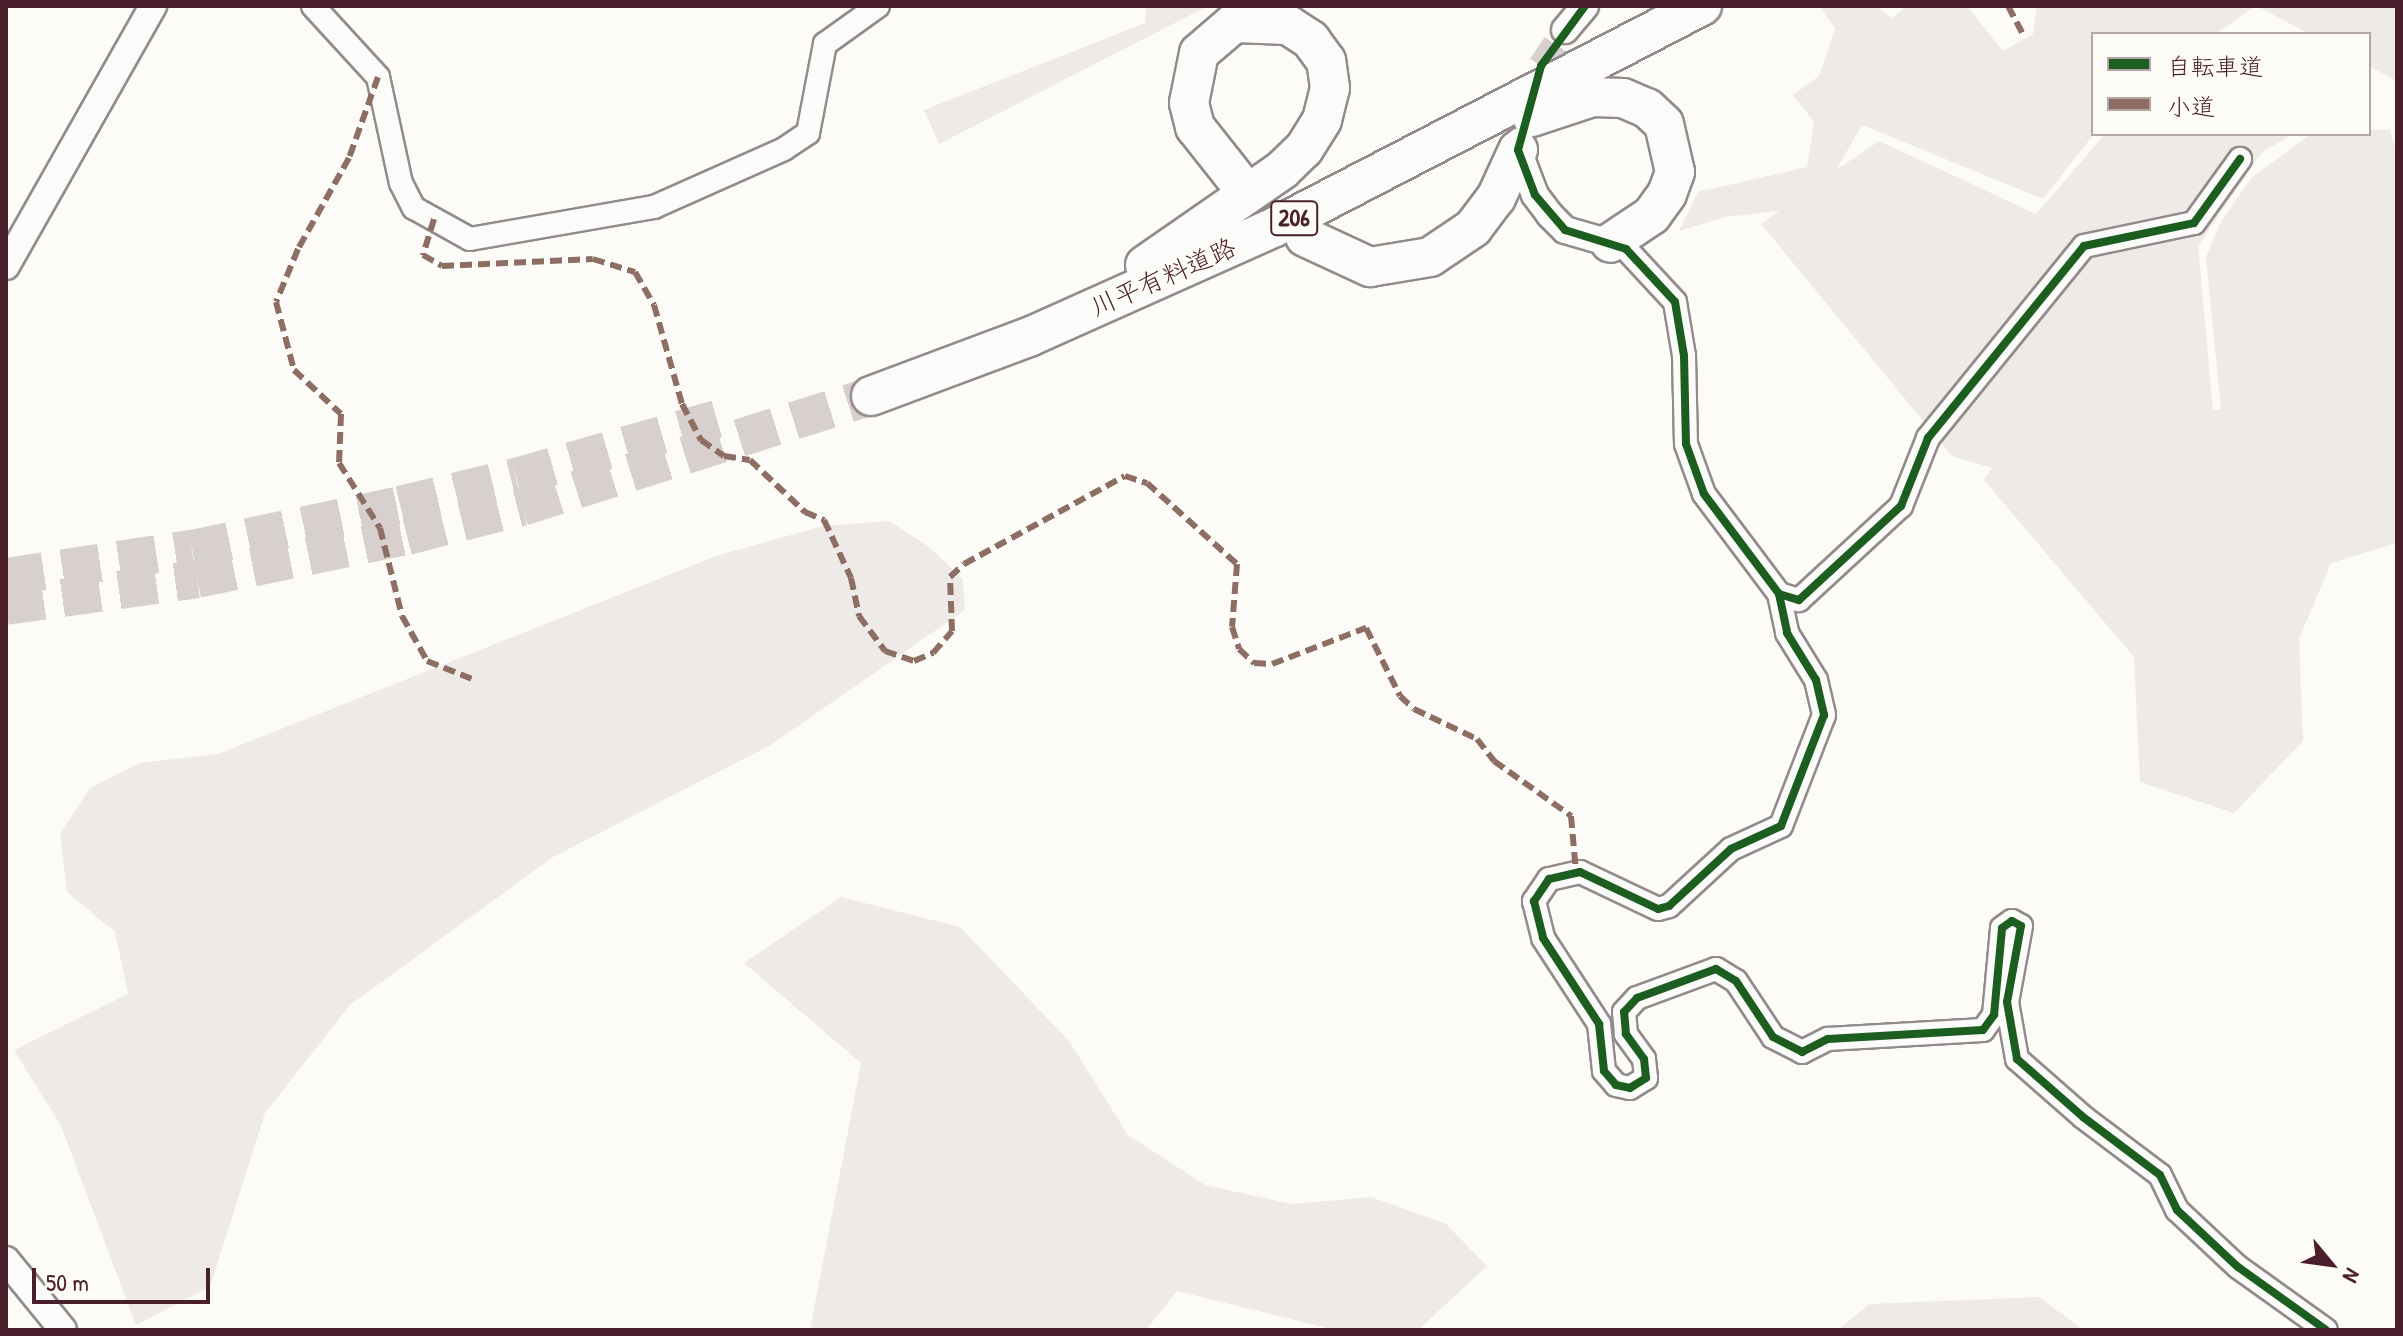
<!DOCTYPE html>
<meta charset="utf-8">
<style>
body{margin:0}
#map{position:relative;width:2403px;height:1336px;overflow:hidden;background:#fcfbf8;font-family:"Patrick Hand","Klee One",sans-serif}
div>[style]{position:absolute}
.green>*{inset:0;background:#eeeae8}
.tertiary-tunnel>*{height:26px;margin-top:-13px;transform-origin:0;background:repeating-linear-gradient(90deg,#d8cfcf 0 26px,transparent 0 39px)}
.motorway-tunnel>*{height:38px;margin-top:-19px;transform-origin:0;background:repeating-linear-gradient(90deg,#d8cfcf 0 38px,transparent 0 57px)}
.roads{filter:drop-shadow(2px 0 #928a8b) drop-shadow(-2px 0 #928a8b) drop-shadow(0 2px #928a8b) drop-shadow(0 -2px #928a8b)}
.minor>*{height:22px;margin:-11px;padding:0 11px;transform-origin:11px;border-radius:11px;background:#fbfbf9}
.tertiary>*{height:26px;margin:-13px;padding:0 13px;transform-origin:13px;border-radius:13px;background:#fbfbf9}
.motorway>*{height:38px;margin:-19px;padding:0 19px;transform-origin:19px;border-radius:19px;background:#fbfbf9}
.quiet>*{height:6px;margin-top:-3px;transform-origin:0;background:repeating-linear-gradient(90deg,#8d6e63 0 12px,transparent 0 18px)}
.cycleway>*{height:8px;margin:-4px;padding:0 4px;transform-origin:4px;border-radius:4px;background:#1b5e20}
span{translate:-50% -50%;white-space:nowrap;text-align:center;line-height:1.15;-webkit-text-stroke:6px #fdfcf7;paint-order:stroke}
.shield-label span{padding:2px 6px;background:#fdfcf7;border:2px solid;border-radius:6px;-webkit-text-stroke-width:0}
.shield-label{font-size:24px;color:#4a1f2b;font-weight:700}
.street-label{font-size:26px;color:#4a1f2b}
.frame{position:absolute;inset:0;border:8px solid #4a1f2b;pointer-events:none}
.legend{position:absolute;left:2091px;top:32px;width:280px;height:104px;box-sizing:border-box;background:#fdfcf7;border:2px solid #b5a4a5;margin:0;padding:10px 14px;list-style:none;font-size:24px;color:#4a1f2b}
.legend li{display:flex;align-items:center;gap:16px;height:40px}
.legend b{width:40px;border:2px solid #b5a4a5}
.north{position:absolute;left:2291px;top:1224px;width:80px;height:80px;-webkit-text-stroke:6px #fdfcf7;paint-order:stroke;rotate:119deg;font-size:22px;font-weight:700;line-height:32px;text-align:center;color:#4a1f2b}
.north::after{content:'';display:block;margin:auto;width:28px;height:36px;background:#4a1f2b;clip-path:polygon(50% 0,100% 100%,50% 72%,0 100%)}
.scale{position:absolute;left:32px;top:1268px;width:178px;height:36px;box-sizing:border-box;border:4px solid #4a1f2b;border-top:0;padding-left:10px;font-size:24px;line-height:28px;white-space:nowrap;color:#4a1f2b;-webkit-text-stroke:6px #fdfcf7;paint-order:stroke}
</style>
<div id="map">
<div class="green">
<div style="clip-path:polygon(1146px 6px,1208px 6px,939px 144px,924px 110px,1145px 23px)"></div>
<div style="clip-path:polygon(1820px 6px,1876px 6px,1891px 18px,1907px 6px,1967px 6px,2003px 51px,2033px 34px,2037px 6px,2256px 6px,2215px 34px,2093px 34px,2094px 134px,2043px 199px,1862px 125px,1836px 170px,1879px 141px,2036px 214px,2105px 134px,2293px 134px,2262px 152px,2198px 246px,2213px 410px,2221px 409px,2206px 257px,2219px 225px,2252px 177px,2311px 134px,2390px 129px,2397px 157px,2397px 543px,2331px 563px,2299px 639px,2303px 741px,2234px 813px,2140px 782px,2134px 657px,1984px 480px,1992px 468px,1952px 456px,1761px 224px,1779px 211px,1726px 217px,1679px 231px,1698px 192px,1807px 167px,1814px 122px,1793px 95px,1819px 76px,1835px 29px)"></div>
<div style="clip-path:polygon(2257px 6px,2397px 6px,2397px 81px,2369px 66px,2369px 34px,2309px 34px)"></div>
<div style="clip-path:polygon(889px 521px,928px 546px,963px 579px,965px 610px,769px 746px,553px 857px,350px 1005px,265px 1113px,210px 1287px,136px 1325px,61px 1126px,14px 1050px,128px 994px,115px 932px,67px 892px,60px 834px,90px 788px,140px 763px,218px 754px,716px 556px,823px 526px)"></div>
<div style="clip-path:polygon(841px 897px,960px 927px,1069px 1041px,1128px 1135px,1205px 1185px,1292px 1204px,1371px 1197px,1446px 1224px,1487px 1266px,1418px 1330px,1335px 1330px,1177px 1291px,1146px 1330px,810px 1330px,861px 1063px,744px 963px)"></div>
<div style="clip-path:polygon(2039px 1297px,2083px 1330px,1838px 1330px,1869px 1304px)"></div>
</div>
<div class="tertiary-tunnel">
<div style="left:1529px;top:101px;width:37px;rotate:-71deg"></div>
<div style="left:1541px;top:66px;width:43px;rotate:-56.3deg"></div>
</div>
<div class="motorway-tunnel">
<div style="left:6px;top:577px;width:188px;rotate:-8.6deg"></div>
<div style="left:192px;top:549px;width:213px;rotate:-11.9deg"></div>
<div style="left:400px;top:505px;width:119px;rotate:-13.6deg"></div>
<div style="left:516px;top:477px;width:209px;rotate:-16.1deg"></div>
<div style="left:6px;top:606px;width:193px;rotate:-8deg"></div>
<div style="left:197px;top:579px;width:214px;rotate:-11.6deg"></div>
<div style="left:407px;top:536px;width:119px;rotate:-14.2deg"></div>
<div style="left:522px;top:507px;width:366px;rotate:-17.6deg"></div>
</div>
<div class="roads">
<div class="minor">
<div style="left:313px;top:6px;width:96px;rotate:47.5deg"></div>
<div style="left:378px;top:77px;width:108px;rotate:77.8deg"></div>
<div style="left:401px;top:183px;width:28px;rotate:63deg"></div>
<div style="left:414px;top:208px;width:64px;rotate:29deg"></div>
<div style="left:470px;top:239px;width:187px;rotate:-9.9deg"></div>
<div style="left:654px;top:207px;width:142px;rotate:-24deg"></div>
<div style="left:784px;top:149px;width:29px;rotate:-34deg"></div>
<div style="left:808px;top:133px;width:91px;rotate:-79.2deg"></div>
<div style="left:825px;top:44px;width:65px;rotate:-35.6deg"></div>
<div style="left:1610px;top:243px;width:17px;rotate:21deg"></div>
<div style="left:1626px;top:249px;width:72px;rotate:47.2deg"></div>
<div style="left:1675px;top:302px;width:55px;rotate:80.5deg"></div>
<div style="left:1684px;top:356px;width:88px;rotate:88.7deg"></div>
<div style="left:1686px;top:444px;width:53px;rotate:70.2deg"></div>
<div style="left:1704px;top:494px;width:125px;rotate:53.1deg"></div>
<div style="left:1779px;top:594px;width:21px;rotate:17deg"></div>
<div style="left:1799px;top:600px;width:139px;rotate:-42.7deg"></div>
<div style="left:1901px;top:506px;width:73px;rotate:-68.3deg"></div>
<div style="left:1928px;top:438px;width:247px;rotate:-50.9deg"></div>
<div style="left:2084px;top:246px;width:112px;rotate:-11.8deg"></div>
<div style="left:2194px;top:223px;width:79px;rotate:-54.3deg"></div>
<div style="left:1779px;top:594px;width:40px;rotate:78deg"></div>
<div style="left:1787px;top:633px;width:55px;rotate:58.3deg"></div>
<div style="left:1816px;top:680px;width:36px;rotate:77deg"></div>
<div style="left:1824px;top:715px;width:119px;rotate:111.2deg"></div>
<div style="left:1781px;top:826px;width:55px;rotate:155.3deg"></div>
<div style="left:1731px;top:849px;width:84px;rotate:137.4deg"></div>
<div style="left:1669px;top:906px;width:11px;rotate:165deg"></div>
<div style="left:1658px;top:909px;width:86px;rotate:-154.6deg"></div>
<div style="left:1580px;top:872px;width:32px;rotate:167deg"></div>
<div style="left:1549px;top:879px;width:27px;rotate:124deg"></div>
<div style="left:1534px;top:901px;width:38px;rotate:76deg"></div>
<div style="left:1543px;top:938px;width:103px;rotate:56.9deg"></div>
<div style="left:1599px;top:1024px;width:47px;rotate:83.9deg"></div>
<div style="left:1604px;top:1071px;width:18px;rotate:49deg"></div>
<div style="left:1616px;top:1085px;width:14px;rotate:12deg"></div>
<div style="left:1630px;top:1088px;width:19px;rotate:-32deg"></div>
<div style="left:1646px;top:1078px;width:19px;rotate:-96deg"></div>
<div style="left:1644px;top:1059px;width:31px;rotate:-126deg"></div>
<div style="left:1626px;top:1034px;width:22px;rotate:-95deg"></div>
<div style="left:1624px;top:1012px;width:19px;rotate:-47deg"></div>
<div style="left:1637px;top:998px;width:84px;rotate:-20.2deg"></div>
<div style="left:1716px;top:969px;width:23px;rotate:31deg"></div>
<div style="left:1736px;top:981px;width:67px;rotate:56.5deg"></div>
<div style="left:1773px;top:1037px;width:33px;rotate:27deg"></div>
<div style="left:1802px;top:1052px;width:29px;rotate:-27deg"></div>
<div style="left:1828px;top:1039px;width:155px;rotate:-3.3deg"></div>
<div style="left:1983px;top:1030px;width:19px;rotate:-54deg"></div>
<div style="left:1994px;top:1015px;width:87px;rotate:-84.7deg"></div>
<div style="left:2002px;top:928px;width:12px;rotate:-35deg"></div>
<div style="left:2012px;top:921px;width:10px;rotate:29deg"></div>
<div style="left:2021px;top:926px;width:77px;rotate:100.4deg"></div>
<div style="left:2007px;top:1002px;width:58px;rotate:80deg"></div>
<div style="left:2017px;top:1059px;width:88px;rotate:41.3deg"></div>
<div style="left:2083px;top:1117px;width:96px;rotate:37deg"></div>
<div style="left:2160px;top:1175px;width:39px;rotate:64deg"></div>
<div style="left:2177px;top:1210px;width:83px;rotate:43.1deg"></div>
<div style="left:2238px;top:1267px;width:108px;rotate:35.6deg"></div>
</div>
<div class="tertiary">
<div style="left:1565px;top:30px;width:31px;rotate:-50deg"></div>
<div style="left:1520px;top:141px;width:9px;rotate:103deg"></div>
<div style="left:1518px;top:150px;width:48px;rotate:69.3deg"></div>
<div style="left:1535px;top:195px;width:25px;rotate:53deg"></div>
<div style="left:1550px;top:215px;width:21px;rotate:45deg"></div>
<div style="left:1565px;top:230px;width:47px;rotate:16.1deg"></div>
<div style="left:6px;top:266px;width:299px;rotate:-60.5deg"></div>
<div style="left:6px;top:1260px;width:90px;rotate:50.8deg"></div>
</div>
<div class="motorway">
<div style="left:1532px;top:117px;width:63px;rotate:-18.4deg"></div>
<div style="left:1592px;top:97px;width:31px;rotate:2deg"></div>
<div style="left:1623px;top:98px;width:26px;rotate:23deg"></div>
<div style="left:1647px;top:108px;width:23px;rotate:43deg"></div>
<div style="left:1664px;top:124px;width:49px;rotate:77.1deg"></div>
<div style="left:1675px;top:172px;width:23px;rotate:110deg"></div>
<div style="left:1667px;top:194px;width:26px;rotate:126deg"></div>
<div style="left:1652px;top:215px;width:50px;rotate:146.3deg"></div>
<div style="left:1305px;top:237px;width:72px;rotate:24.8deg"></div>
<div style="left:1370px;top:267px;width:61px;rotate:-9.5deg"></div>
<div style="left:1430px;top:257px;width:52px;rotate:-34deg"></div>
<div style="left:1473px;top:228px;width:38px;rotate:-53deg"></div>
<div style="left:1496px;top:198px;width:53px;rotate:-65.4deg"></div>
<div style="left:1145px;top:265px;width:167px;rotate:-34.7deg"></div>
<div style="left:1282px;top:170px;width:30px;rotate:-44deg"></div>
<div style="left:1304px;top:149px;width:34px;rotate:-58deg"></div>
<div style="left:1322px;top:120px;width:33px;rotate:-76deg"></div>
<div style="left:1330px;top:88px;width:27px;rotate:-98deg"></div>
<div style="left:1326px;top:61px;width:26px;rotate:-126deg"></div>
<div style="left:1311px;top:40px;width:27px;rotate:-147deg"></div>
<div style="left:1288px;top:25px;width:54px;rotate:-177.9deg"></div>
<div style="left:1234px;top:23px;width:46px;rotate:139.4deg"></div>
<div style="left:1199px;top:53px;width:51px;rotate:101.3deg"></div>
<div style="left:1189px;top:103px;width:25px;rotate:76deg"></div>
<div style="left:1195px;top:127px;width:66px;rotate:51.7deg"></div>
<div style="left:871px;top:396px;width:169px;rotate:-20.5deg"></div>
<div style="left:1029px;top:337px;width:269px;rotate:-24.1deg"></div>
<div style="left:1275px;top:227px;width:481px;rotate:-27.4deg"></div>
</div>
</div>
<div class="quiet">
<div style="left:2008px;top:6px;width:32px;rotate:62deg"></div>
<div style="left:378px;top:77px;width:86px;rotate:109.7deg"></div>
<div style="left:349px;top:158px;width:104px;rotate:119.3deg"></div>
<div style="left:298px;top:249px;width:57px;rotate:112.5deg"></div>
<div style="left:276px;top:302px;width:70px;rotate:75.2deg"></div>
<div style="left:294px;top:370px;width:64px;rotate:43.1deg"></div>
<div style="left:341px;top:414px;width:49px;rotate:92.3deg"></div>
<div style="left:339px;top:463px;width:77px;rotate:57.8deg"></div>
<div style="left:380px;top:528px;width:91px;rotate:76deg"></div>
<div style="left:402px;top:616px;width:51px;rotate:60.9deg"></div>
<div style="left:427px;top:661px;width:48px;rotate:21.8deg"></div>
<div style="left:434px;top:219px;width:38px;rotate:107deg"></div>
<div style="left:423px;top:255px;width:22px;rotate:30deg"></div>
<div style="left:442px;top:266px;width:151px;rotate:-2.7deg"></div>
<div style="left:593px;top:259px;width:44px;rotate:17.2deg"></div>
<div style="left:635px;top:272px;width:38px;rotate:60deg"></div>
<div style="left:654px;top:305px;width:103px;rotate:74.2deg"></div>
<div style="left:682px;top:404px;width:41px;rotate:62.2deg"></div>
<div style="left:701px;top:440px;width:28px;rotate:35deg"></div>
<div style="left:724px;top:456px;width:26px;rotate:9deg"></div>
<div style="left:750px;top:460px;width:76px;rotate:43.4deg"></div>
<div style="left:805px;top:512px;width:21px;rotate:23deg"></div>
<div style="left:824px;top:520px;width:64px;rotate:65deg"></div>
<div style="left:851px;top:578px;width:39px;rotate:78deg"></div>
<div style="left:859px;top:616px;width:44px;rotate:53.4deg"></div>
<div style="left:885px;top:651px;width:31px;rotate:19deg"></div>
<div style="left:914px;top:661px;width:21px;rotate:-23deg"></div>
<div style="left:933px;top:653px;width:29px;rotate:-49deg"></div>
<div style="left:952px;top:631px;width:54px;rotate:-92.1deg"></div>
<div style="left:950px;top:577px;width:19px;rotate:-43deg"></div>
<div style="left:964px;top:564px;width:183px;rotate:-28.7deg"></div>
<div style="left:1125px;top:476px;width:23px;rotate:18deg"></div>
<div style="left:1147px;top:483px;width:121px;rotate:42deg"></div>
<div style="left:1237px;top:564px;width:63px;rotate:94.5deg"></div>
<div style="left:1232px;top:627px;width:23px;rotate:72deg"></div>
<div style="left:1239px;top:649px;width:21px;rotate:43deg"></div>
<div style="left:1254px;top:663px;width:18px;rotate:3deg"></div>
<div style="left:1272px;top:664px;width:101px;rotate:-21deg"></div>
<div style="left:1366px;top:628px;width:76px;rotate:63.4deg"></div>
<div style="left:1400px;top:696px;width:19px;rotate:43deg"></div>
<div style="left:1414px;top:709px;width:70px;rotate:25.5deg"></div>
<div style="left:1477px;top:739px;width:28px;rotate:52deg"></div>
<div style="left:1494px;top:761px;width:95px;rotate:35.5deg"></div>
<div style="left:1571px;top:816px;width:56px;rotate:84.9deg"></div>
</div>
<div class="cycleway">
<div style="left:1585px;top:6px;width:74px;rotate:126.3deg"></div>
<div style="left:1541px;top:66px;width:87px;rotate:105.3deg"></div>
<div style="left:1518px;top:150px;width:48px;rotate:69.3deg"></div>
<div style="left:1535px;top:195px;width:46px;rotate:49.4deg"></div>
<div style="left:1565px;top:230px;width:64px;rotate:17.3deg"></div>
<div style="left:1626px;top:249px;width:72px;rotate:47.2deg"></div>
<div style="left:1675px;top:302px;width:55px;rotate:80.5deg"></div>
<div style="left:1684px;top:356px;width:88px;rotate:88.7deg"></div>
<div style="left:1686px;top:444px;width:53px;rotate:70.2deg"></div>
<div style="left:1704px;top:494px;width:125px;rotate:53.1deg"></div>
<div style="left:1779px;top:594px;width:21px;rotate:17deg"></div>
<div style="left:1799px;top:600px;width:139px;rotate:-42.7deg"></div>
<div style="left:1901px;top:506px;width:73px;rotate:-68.3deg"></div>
<div style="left:1928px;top:438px;width:247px;rotate:-50.9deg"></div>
<div style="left:2084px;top:246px;width:112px;rotate:-11.8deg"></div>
<div style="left:2194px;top:223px;width:79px;rotate:-54.3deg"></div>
<div style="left:1779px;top:594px;width:40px;rotate:78deg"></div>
<div style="left:1787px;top:633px;width:55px;rotate:58.3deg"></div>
<div style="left:1816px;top:680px;width:36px;rotate:77deg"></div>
<div style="left:1824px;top:715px;width:119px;rotate:111.2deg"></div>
<div style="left:1781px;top:826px;width:55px;rotate:155.3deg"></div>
<div style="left:1731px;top:849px;width:84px;rotate:137.4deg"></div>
<div style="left:1669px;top:906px;width:11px;rotate:165deg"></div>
<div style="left:1658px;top:909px;width:86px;rotate:-154.6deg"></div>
<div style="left:1580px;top:872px;width:32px;rotate:167deg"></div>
<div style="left:1549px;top:879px;width:27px;rotate:124deg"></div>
<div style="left:1534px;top:901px;width:38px;rotate:76deg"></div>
<div style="left:1543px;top:938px;width:103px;rotate:56.9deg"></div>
<div style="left:1599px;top:1024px;width:47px;rotate:83.9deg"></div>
<div style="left:1604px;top:1071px;width:18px;rotate:49deg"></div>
<div style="left:1616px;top:1085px;width:14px;rotate:12deg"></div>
<div style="left:1630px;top:1088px;width:19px;rotate:-32deg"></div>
<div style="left:1646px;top:1078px;width:19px;rotate:-96deg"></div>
<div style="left:1644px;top:1059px;width:31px;rotate:-126deg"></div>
<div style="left:1626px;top:1034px;width:22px;rotate:-95deg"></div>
<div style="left:1624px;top:1012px;width:19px;rotate:-47deg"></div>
<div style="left:1637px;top:998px;width:84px;rotate:-20.2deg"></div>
<div style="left:1716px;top:969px;width:23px;rotate:31deg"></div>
<div style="left:1736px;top:981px;width:67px;rotate:56.5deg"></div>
<div style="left:1773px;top:1037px;width:33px;rotate:27deg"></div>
<div style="left:1802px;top:1052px;width:29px;rotate:-27deg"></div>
<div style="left:1828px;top:1039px;width:155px;rotate:-3.3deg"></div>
<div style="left:1983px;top:1030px;width:19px;rotate:-54deg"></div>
<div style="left:1994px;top:1015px;width:87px;rotate:-84.7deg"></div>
<div style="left:2002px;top:928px;width:12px;rotate:-35deg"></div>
<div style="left:2012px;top:921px;width:10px;rotate:29deg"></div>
<div style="left:2021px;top:926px;width:77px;rotate:100.4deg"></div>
<div style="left:2007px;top:1002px;width:58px;rotate:80deg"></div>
<div style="left:2017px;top:1059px;width:88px;rotate:41.3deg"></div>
<div style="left:2083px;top:1117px;width:96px;rotate:37deg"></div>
<div style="left:2160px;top:1175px;width:39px;rotate:64deg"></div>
<div style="left:2177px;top:1210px;width:83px;rotate:43.1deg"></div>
<div style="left:2238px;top:1267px;width:108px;rotate:35.6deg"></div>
</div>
<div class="shield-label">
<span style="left:1294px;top:218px">206</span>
</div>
<div class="street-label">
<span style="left:1163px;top:277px;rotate:-24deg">川平有料道路</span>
</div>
<div class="frame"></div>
<ul class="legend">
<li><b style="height:10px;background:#1b5e20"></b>自転車道</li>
<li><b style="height:10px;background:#8d6e63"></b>小道</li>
</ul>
<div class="north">N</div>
<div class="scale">50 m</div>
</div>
